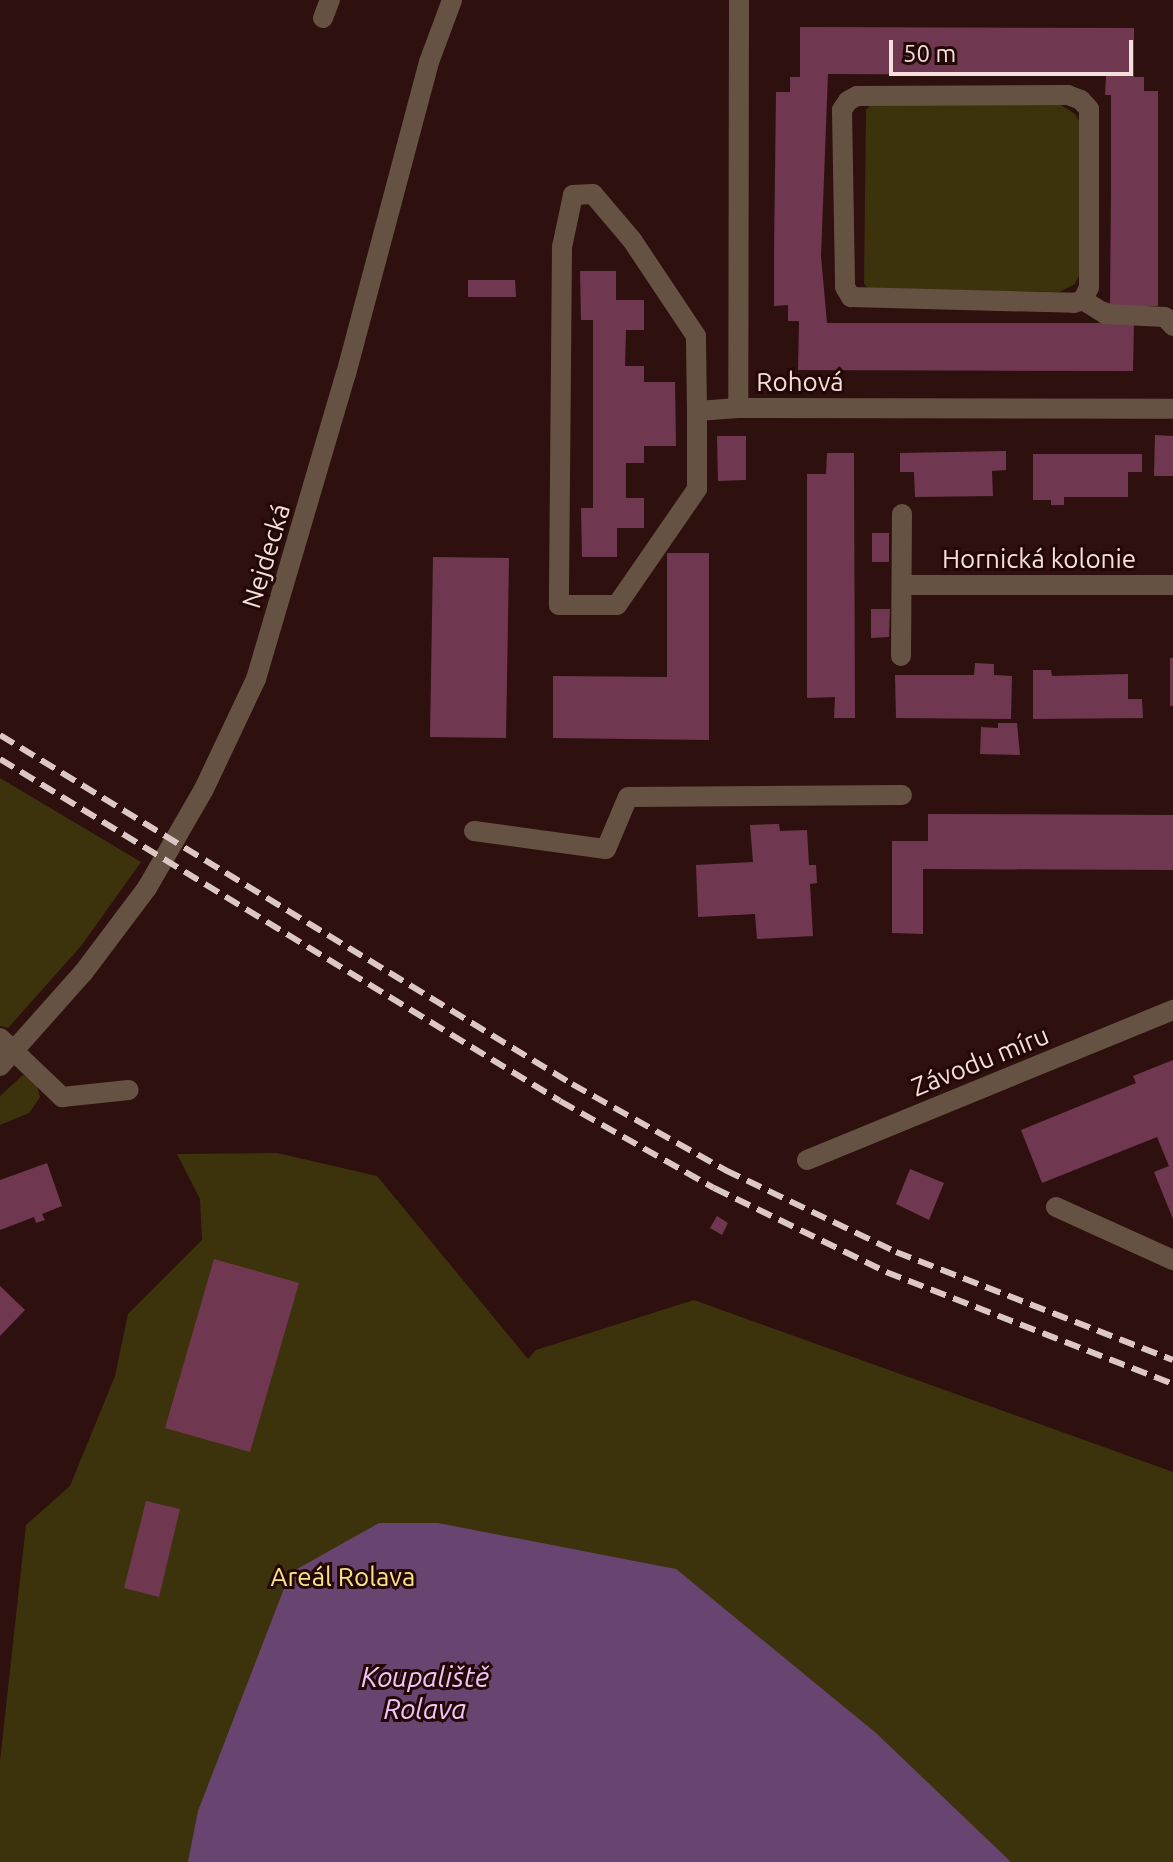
<!DOCTYPE html>
<meta charset="utf-8">
<style>
body{margin:0}
#map{position:relative;width:1173px;height:1862px;overflow:hidden;background:#2e110f;font-family:Ubuntu,sans-serif}
div>[style]{position:absolute}
.green>*{inset:0;background:#3c330d}
.water>*{inset:0;background:#684571}
.building>*{inset:0;background:#6f3850}
.minor>*{height:20px;margin:-10px;padding:0 10px;transform-origin:10px;border-radius:10px;background:#665242}
.rail>*{height:6px;margin-top:-3px;transform-origin:0;background:repeating-linear-gradient(90deg,#ddc7c4 0 16px,transparent 0 24px)}
span{translate:-50% -50%;white-space:nowrap;text-align:center;line-height:1.15;-webkit-text-stroke:6px #230806;paint-order:stroke}
.street-label{font-size:26px;color:#f4dfdc}
.park-label{font-size:26px;color:#f9e188}
.water-label{font-size:28px;color:#f0c3fb;font-style:italic}
.scale{position:absolute;left:889px;top:40px;width:244px;height:36px;box-sizing:border-box;border:4px solid #f4dfdc;border-top:0;padding-left:10px;font-size:24px;line-height:28px;white-space:nowrap;color:#f4dfdc;-webkit-text-stroke:6px #230806;paint-order:stroke}
</style>
<div id="map">
<div class="green">
<div style="clip-path:polygon(871px 105px,1061px 105px,1075px 114px,1080px 122px,1080px 273px,1075px 284px,1059px 292px,869px 289px,864px 284px,866px 110px)"></div>
<div style="clip-path:polygon(0 778px,141px 862px,81px 946px,8px 1028px,0 1026px)"></div>
<div style="clip-path:polygon(23px 1075px,34px 1077px,40px 1097px,29px 1113px,0 1125px,0 1096px)"></div>
<div style="clip-path:polygon(277px 1153px,377px 1176px,528px 1359px,536px 1350px,694px 1300px,1173px 1472px,1173px 1862px,0 1862px,0 1761px,26px 1525px,70px 1486px,115px 1376px,128px 1314px,202px 1240px,200px 1199px,177px 1154px)"></div>
</div>
<div class="water">
<div style="clip-path:polygon(379px 1523px,438px 1523px,676px 1569px,876px 1733px,1011px 1862px,188px 1862px,198px 1811px,290px 1573px)"></div>
</div>
<div class="building">
<div style="clip-path:polygon(evenodd,800px 27px,1134px 28px,1134px 77px,1144px 77px,1144px 91px,1158px 91px,1158px 306px,1144px 306px,1134px 321px,1133px 371px,798px 370px,799px 321px,788px 321px,788px 305px,774px 306px,774px 254px,776px 92px,790px 92px,790px 77px,800px 77px,800px 27px,828px 74px,1106px 75px,1105px 95px,1111px 95px,1111px 189px,1110px 303px,1105px 302px,1105px 323px,827px 323px,821px 256px,828px 74px)"></div>
<div style="clip-path:polygon(580px 271px,616px 271px,616px 300px,644px 300px,644px 330px,626px 330px,625px 366px,644px 366px,644px 382px,675px 382px,676px 446px,644px 446px,644px 463px,626px 463px,626px 498px,644px 498px,644px 528px,617px 528px,617px 557px,582px 557px,581px 508px,593px 508px,593px 320px,581px 320px)"></div>
<div style="clip-path:polygon(468px 280px,515px 280px,516px 297px,468px 297px)"></div>
<div style="clip-path:polygon(1155px 435px,1173px 436px,1173px 476px,1154px 476px)"></div>
<div style="clip-path:polygon(717px 436px,746px 436px,746px 480px,718px 481px)"></div>
<div style="clip-path:polygon(1006px 451px,1006px 470px,992px 471px,993px 496px,915px 497px,914px 472px,900px 472px,900px 453px)"></div>
<div style="clip-path:polygon(827px 453px,854px 453px,855px 718px,834px 718px,835px 697px,807px 698px,807px 474px,826px 474px)"></div>
<div style="clip-path:polygon(1033px 454px,1142px 454px,1142px 472px,1128px 472px,1128px 497px,1064px 497px,1064px 505px,1051px 505px,1051px 500px,1033px 500px)"></div>
<div style="clip-path:polygon(872px 533px,889px 533px,889px 562px,872px 562px)"></div>
<div style="clip-path:polygon(667px 553px,709px 553px,709px 740px,553px 738px,553px 676px,667px 677px)"></div>
<div style="clip-path:polygon(433px 557px,509px 558px,506px 738px,430px 737px)"></div>
<div style="clip-path:polygon(871px 609px,890px 609px,889px 637px,871px 638px)"></div>
<div style="clip-path:polygon(1170px 658px,1173px 658px,1173px 706px,1170px 706px)"></div>
<div style="clip-path:polygon(975px 663px,994px 664px,994px 675px,1012px 676px,1011px 719px,896px 718px,895px 675px,974px 675px)"></div>
<div style="clip-path:polygon(1033px 670px,1051px 670px,1052px 676px,1128px 674px,1128px 699px,1142px 699px,1143px 718px,1033px 719px)"></div>
<div style="clip-path:polygon(998px 723px,1017px 723px,1020px 755px,980px 754px,981px 727px,998px 728px)"></div>
<div style="clip-path:polygon(928px 814px,1173px 815px,1173px 870px,923px 869px,923px 934px,892px 933px,892px 841px,928px 841px)"></div>
<div style="clip-path:polygon(779px 824px,780px 831px,807px 830px,809px 865px,816px 865px,817px 883px,810px 884px,813px 936px,757px 939px,755px 914px,698px 917px,696px 865px,753px 862px,750px 825px)"></div>
<div style="clip-path:polygon(1173px 1060px,1173px 1219px,1154px 1172px,1169px 1166px,1157px 1137px,1042px 1183px,1021px 1130px,1136px 1083px,1133px 1076px)"></div>
<div style="clip-path:polygon(47px 1163px,62px 1206px,42px 1214px,45px 1220px,36px 1223px,34px 1217px,0 1230px,0 1180px)"></div>
<div style="clip-path:polygon(910px 1169px,944px 1183px,929px 1220px,896px 1204px)"></div>
<div style="clip-path:polygon(717px 1216px,728px 1223px,722px 1235px,710px 1228px)"></div>
<div style="clip-path:polygon(214px 1259px,299px 1283px,250px 1452px,165px 1428px)"></div>
<div style="clip-path:polygon(0 1286px,25px 1310px,0 1336px)"></div>
<div style="clip-path:polygon(146px 1501px,180px 1509px,159px 1597px,124px 1588px)"></div>
</div>
<div class="minor">
<div style="left:739px;top:0;width:408px;rotate:90.1deg"></div>
<div style="left:738px;top:408px;width:435px;rotate:0.1deg"></div>
<div style="left:323px;top:18px;width:19px;rotate:-69deg"></div>
<div style="left:1083px;top:300px;width:14px;rotate:-65deg"></div>
<div style="left:1089px;top:287px;width:178px;rotate:-90deg"></div>
<div style="left:1089px;top:109px;width:12px;rotate:-132deg"></div>
<div style="left:1081px;top:100px;width:14px;rotate:-159deg"></div>
<div style="left:1068px;top:95px;width:211px;rotate:179.7deg"></div>
<div style="left:857px;top:96px;width:10px;rotate:151deg"></div>
<div style="left:848px;top:101px;width:11px;rotate:124deg"></div>
<div style="left:842px;top:110px;width:177px;rotate:89deg"></div>
<div style="left:845px;top:287px;width:12px;rotate:59deg"></div>
<div style="left:851px;top:297px;width:223px;rotate:1.5deg"></div>
<div style="left:1074px;top:303px;width:9px;rotate:-18deg"></div>
<div style="left:1083px;top:300px;width:26px;rotate:32deg"></div>
<div style="left:1105px;top:314px;width:60px;rotate:2.9deg"></div>
<div style="left:1165px;top:317px;width:12px;rotate:48deg"></div>
<div style="left:697px;top:411px;width:75px;rotate:-90.8deg"></div>
<div style="left:696px;top:336px;width:115px;rotate:-123.7deg"></div>
<div style="left:632px;top:240px;width:60px;rotate:-130.3deg"></div>
<div style="left:593px;top:194px;width:20px;rotate:177deg"></div>
<div style="left:573px;top:195px;width:53px;rotate:101.9deg"></div>
<div style="left:562px;top:247px;width:358px;rotate:90.5deg"></div>
<div style="left:559px;top:605px;width:58px"></div>
<div style="left:617px;top:605px;width:141px;rotate:-55.4deg"></div>
<div style="left:697px;top:489px;width:78px;rotate:-90deg"></div>
<div style="left:697px;top:411px;width:41px;rotate:-4.2deg"></div>
<div style="left:905px;top:585px;width:268px"></div>
<div style="left:901px;top:656px;width:142px;rotate:-89.6deg"></div>
<div style="left:474px;top:831px;width:133px;rotate:7.8deg"></div>
<div style="left:606px;top:849px;width:56px;rotate:-67.1deg"></div>
<div style="left:628px;top:797px;width:274px;rotate:-0.4deg"></div>
<div style="left:0;top:1038px;width:86px;rotate:43.6deg"></div>
<div style="left:62px;top:1097px;width:67px;rotate:-6deg"></div>
<div style="left:0;top:1066px;width:125px;rotate:-48.3deg"></div>
<div style="left:83px;top:973px;width:106px;rotate:-53deg"></div>
<div style="left:147px;top:888px;width:114px;rotate:-60.1deg"></div>
<div style="left:204px;top:789px;width:122px;rotate:-64.7deg"></div>
<div style="left:256px;top:679px;width:318px;rotate:-73.6deg"></div>
<div style="left:346px;top:374px;width:323px;rotate:-75.1deg"></div>
<div style="left:429px;top:62px;width:66px;rotate:-69.6deg"></div>
<div style="left:807px;top:1160px;width:396px;rotate:-22.3deg"></div>
<div style="left:1056px;top:1207px;width:128px;rotate:24.4deg"></div>
</div>
<div class="rail">
<div style="left:0;top:735px;width:670px;rotate:31.39deg"></div>
<div style="left:572px;top:1084px;width:176px;rotate:29.3deg"></div>
<div style="left:725px;top:1170px;width:190px;rotate:25.6deg"></div>
<div style="left:896px;top:1252px;width:297px;rotate:21.3deg"></div>
<div style="left:0;top:759px;width:656px;rotate:31.41deg"></div>
<div style="left:560px;top:1101px;width:177px;rotate:29.5deg"></div>
<div style="left:714px;top:1188px;width:191px;rotate:26deg"></div>
<div style="left:886px;top:1272px;width:308px;rotate:21.3deg"></div>
</div>
<div class="street-label">
<span style="left:800px;top:382px">Rohová</span>
<span style="left:266px;top:556px;rotate:-73deg">Nejdecká</span>
<span style="left:1039px;top:559px">Hornická kolonie</span>
<span style="left:980px;top:1061px;rotate:-22deg">Závodu míru</span>
</div>
<div class="park-label">
<span style="left:343px;top:1577px">Areál Rolava</span>
</div>
<div class="water-label">
<span style="left:425px;top:1693px">Koupaliště<br>Rolava</span>
</div>
<div class="scale">50 m</div>
</div>
